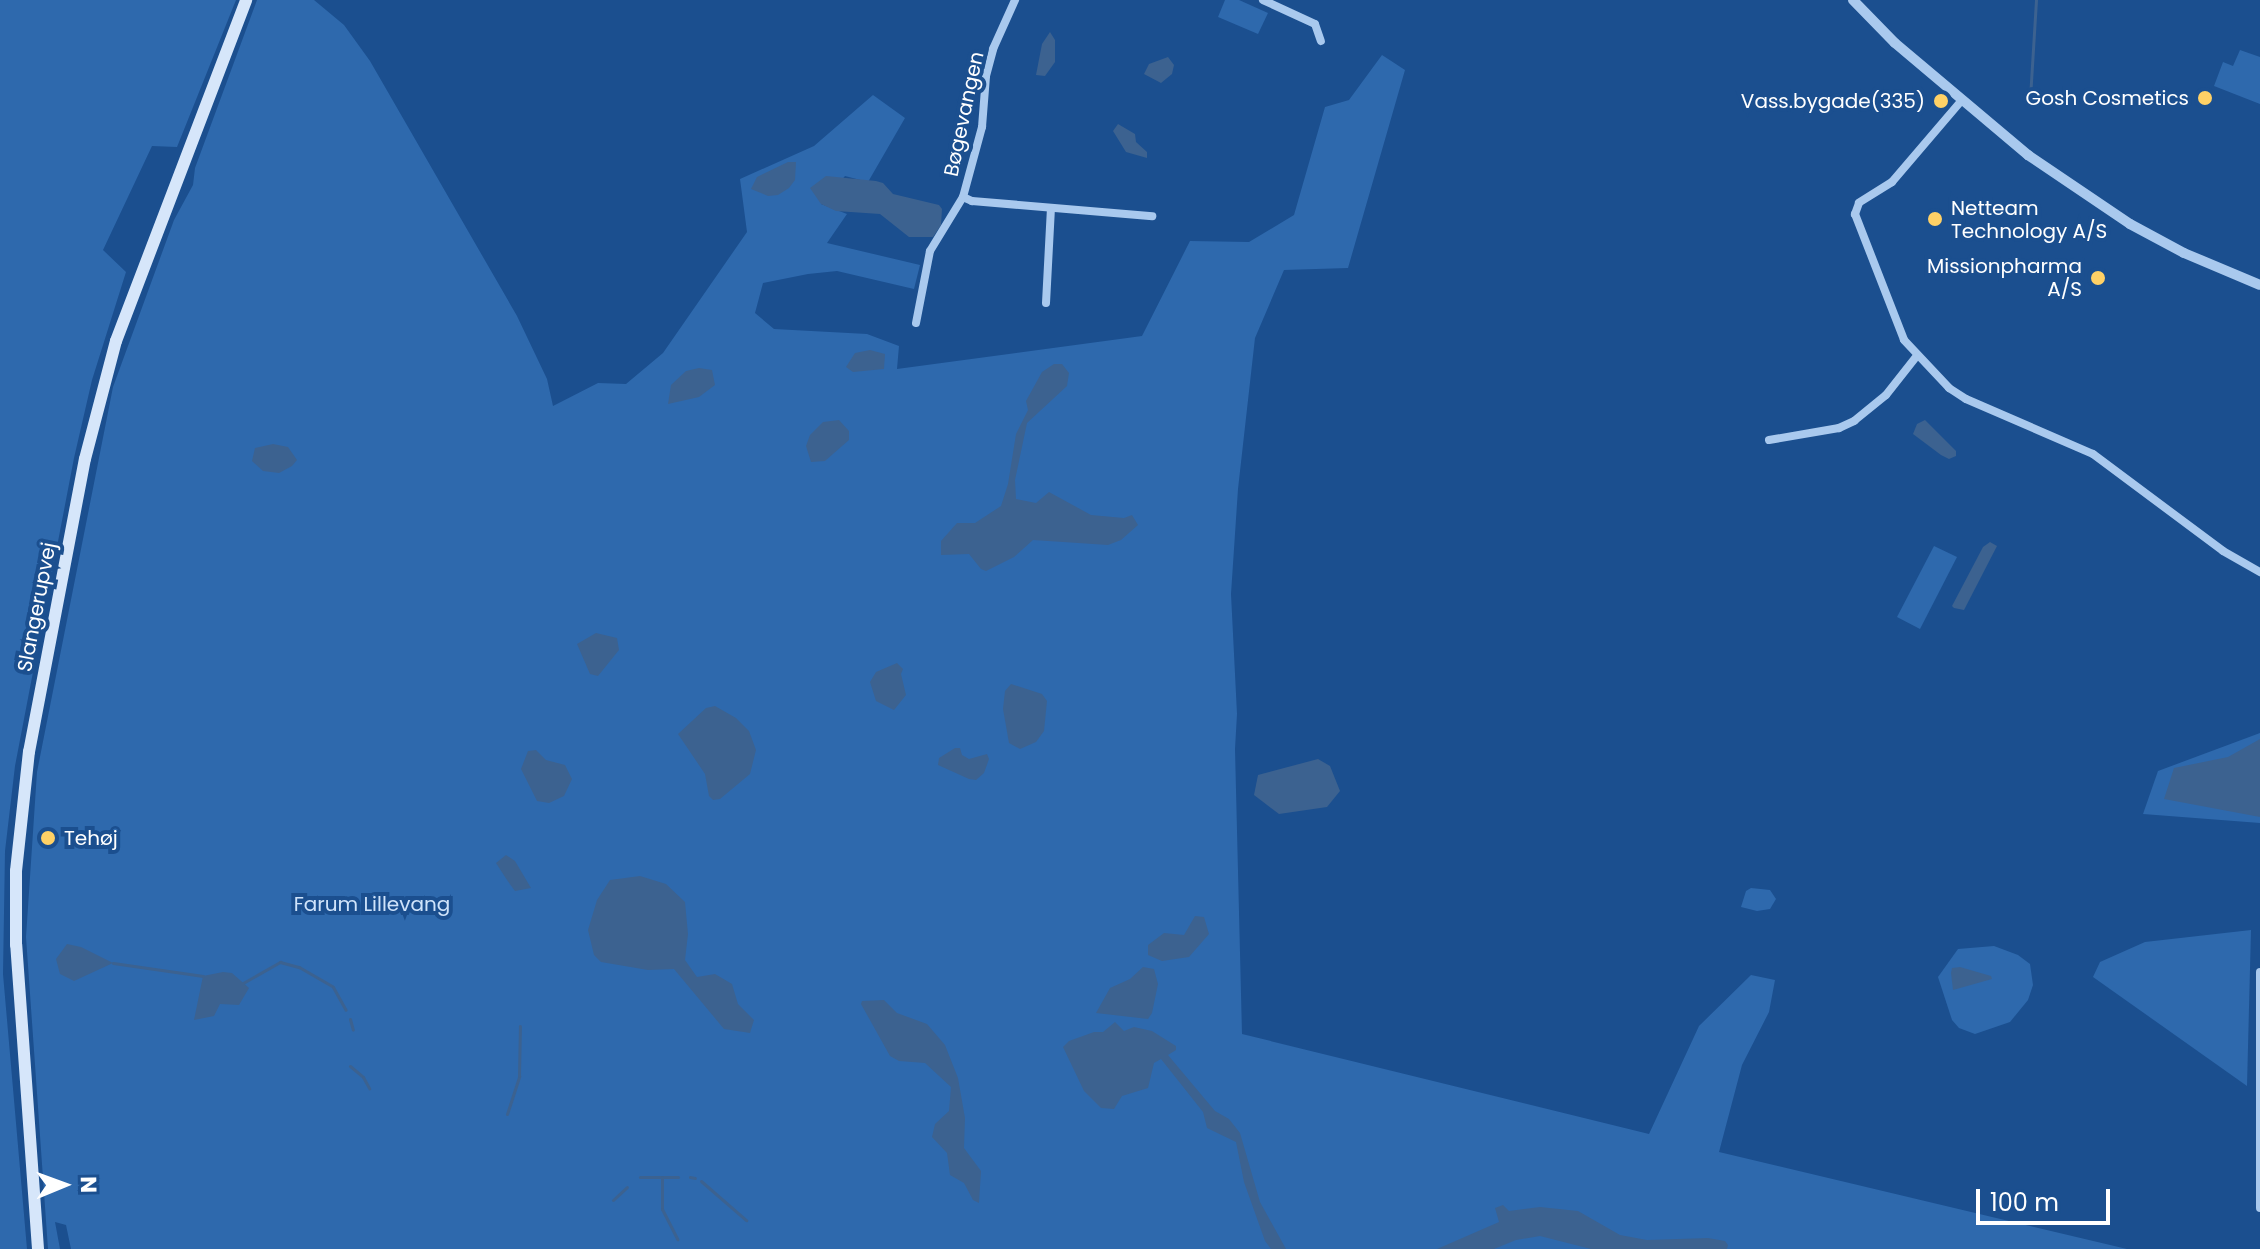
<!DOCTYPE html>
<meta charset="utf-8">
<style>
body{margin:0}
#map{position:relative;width:2260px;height:1249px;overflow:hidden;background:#1b4f8f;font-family:Poppins,sans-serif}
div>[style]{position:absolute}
.green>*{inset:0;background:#2e69ad}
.water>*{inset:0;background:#3c6290}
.stream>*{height:3px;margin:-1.5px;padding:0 1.5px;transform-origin:1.5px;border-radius:1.5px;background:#3c6290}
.minor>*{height:8px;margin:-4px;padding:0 4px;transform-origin:4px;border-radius:4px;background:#a9c9ee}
.tertiary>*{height:10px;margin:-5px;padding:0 5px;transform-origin:5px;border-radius:5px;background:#a9c9ee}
.secondary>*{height:12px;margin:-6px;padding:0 6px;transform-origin:6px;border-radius:6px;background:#d6e6fa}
.dots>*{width:22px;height:22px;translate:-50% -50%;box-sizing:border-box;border:4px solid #1b4f8f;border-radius:50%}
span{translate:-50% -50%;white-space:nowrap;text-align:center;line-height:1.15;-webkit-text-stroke:8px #1b4f8f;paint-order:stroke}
.poi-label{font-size:20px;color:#fff}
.right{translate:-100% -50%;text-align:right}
.left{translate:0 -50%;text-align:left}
.street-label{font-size:20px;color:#fff}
.park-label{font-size:20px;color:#cfe3fa}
.north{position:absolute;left:24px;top:1145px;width:80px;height:80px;-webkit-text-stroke:6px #1b4f8f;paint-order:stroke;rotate:89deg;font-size:22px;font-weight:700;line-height:32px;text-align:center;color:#fff}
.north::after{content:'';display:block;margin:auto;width:28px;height:36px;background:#fff;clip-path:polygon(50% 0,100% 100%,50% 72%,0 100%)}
.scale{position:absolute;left:1976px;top:1189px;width:134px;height:36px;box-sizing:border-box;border:4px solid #fff;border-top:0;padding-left:10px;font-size:24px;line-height:28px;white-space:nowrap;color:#fff;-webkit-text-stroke:6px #1b4f8f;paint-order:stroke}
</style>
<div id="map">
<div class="green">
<div style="clip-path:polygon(0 0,236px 0,177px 147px,152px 146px,103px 250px,126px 272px,92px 380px,74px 458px,15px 766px,5px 851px,3px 974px,27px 1249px,0 1249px)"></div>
<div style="clip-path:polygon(257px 0,314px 0,344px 25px,370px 61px,517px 316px,547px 379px,553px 406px,598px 383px,626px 384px,663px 353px,747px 232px,740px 179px,814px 146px,873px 95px,905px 118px,868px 182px,845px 176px,821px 204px,847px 214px,827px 243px,920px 265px,914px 289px,837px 271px,808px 274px,763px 283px,755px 313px,774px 329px,867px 334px,899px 346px,897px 369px,1142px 336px,1190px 241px,1249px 242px,1294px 215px,1325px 107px,1349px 100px,1382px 55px,1405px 70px,1348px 268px,1284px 270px,1255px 338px,1238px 489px,1231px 594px,1237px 714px,1235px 749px,1242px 1034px,1649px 1134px,1699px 1026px,1751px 975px,1775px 980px,1769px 1012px,1742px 1065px,1719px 1152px,2127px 1249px,71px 1249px,66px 1225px,55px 1222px,60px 1249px,48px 1249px,26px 937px,37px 772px,113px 387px,174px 220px,193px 185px,195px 168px)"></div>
<div style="clip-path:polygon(1225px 0,1239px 0,1268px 13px,1258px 34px,1218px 17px)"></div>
<div style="clip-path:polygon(2240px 50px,2260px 57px,2260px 104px,2214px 86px,2223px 62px,2233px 66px)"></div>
<div style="clip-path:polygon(1934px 546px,1957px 557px,1920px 629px,1897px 617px)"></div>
<div style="clip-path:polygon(2260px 733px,2260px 823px,2143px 814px,2158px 771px)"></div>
<div style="clip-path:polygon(1751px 888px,1770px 890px,1776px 899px,1770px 909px,1757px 911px,1741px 907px,1746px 891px)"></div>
<div style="clip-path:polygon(2251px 930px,2247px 1086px,2093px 977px,2100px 962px,2145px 942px)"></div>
<div style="clip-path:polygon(1994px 946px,2018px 955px,2030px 964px,2033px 985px,2028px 1000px,2010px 1022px,1975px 1034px,1959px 1028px,1952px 1020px,1938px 977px,1958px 949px)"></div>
</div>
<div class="water">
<div style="clip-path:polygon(1050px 32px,1055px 40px,1055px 62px,1045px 76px,1036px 75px,1042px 44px)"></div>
<div style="clip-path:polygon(1168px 57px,1174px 65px,1172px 74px,1161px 83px,1144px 74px,1149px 64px)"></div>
<div style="clip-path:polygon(1118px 124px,1135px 134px,1136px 142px,1147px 152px,1147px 158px,1126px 152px,1113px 131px)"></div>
<div style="clip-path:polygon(788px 162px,796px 162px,795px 180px,789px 188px,778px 195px,768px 196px,751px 189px,757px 177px)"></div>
<div style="clip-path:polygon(826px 176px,876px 181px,883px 183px,893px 194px,939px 205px,942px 209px,941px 225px,933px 237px,909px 237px,880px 214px,836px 211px,821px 204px,810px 188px)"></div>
<div style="clip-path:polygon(870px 350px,885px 354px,884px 369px,853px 372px,846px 367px,855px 353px)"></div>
<div style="clip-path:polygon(1054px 364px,1062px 364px,1069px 373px,1067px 386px,1027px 423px,1015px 480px,1016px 499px,1036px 503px,1049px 492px,1091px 515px,1124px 518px,1132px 515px,1138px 525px,1121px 540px,1108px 545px,1033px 540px,1014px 557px,986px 571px,981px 569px,969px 554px,941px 555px,941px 541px,957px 523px,975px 523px,1001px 506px,1008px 484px,1016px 434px,1028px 410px,1026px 401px,1042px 372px)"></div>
<div style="clip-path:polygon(699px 368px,712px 370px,715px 385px,699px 397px,668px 404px,671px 385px,686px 371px)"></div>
<div style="clip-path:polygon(839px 420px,849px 431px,849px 440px,825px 461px,811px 462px,806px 446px,810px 435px,823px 422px)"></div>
<div style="clip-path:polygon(1925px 420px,1956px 451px,1956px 456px,1949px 459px,1941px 455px,1913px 434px,1917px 424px)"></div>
<div style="clip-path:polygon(273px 444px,288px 447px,297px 460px,292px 466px,279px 473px,263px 471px,252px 461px,255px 448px)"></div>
<div style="clip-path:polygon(1990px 542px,1997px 546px,1964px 610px,1954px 608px,1952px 606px,1983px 547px)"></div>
<div style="clip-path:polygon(596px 633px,617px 638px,619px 650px,598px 676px,590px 674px,577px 644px)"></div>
<div style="clip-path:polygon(897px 663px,903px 669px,901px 674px,906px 695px,894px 710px,876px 701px,870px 682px,876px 672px)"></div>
<div style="clip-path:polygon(1011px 684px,1042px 694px,1047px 701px,1044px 731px,1036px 742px,1020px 749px,1009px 743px,1003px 709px,1005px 691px)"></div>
<div style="clip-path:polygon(715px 706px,736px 718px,749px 731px,756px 750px,750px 774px,720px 799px,713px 800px,709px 796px,705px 774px,678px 734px,706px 708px)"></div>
<div style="clip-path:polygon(2260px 739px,2260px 817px,2164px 799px,2174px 768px,2228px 757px)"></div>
<div style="clip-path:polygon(955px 748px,960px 748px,962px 755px,969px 759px,987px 754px,989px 759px,984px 773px,976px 780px,969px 779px,938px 765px,939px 758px)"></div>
<div style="clip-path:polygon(536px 750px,546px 760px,565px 765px,572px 779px,564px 796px,549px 803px,537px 801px,521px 769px,528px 751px)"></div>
<div style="clip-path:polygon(1318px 759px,1330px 766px,1340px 791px,1327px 807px,1279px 814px,1254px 795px,1258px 775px)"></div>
<div style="clip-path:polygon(506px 855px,515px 861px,531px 888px,515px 891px,507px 880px,496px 863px)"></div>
<div style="clip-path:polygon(640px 876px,666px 884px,685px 902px,688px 934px,685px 960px,697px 977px,715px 974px,732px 984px,738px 1004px,754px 1020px,750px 1033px,724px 1029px,674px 969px,648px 970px,601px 962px,594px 955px,588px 930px,597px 900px,610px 880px)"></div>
<div style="clip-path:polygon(1195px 916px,1204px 917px,1209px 934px,1189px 957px,1162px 961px,1148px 955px,1148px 945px,1164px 933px,1184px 935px)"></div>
<div style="clip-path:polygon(67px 944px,81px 947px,113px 963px,74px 981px,60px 974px,56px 959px)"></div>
<div style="clip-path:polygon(1143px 967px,1154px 969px,1158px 984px,1152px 1013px,1148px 1019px,1096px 1013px,1110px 988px,1130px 979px)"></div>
<div style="clip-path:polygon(1960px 967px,1991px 976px,1992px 979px,1953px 990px,1951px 973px,1952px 968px)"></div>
<div style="clip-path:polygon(223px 972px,232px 973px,249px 988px,239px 1005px,220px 1004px,214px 1016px,194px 1020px,203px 976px)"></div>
<div style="clip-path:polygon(884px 1000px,897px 1013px,927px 1024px,945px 1045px,958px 1078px,965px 1118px,964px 1148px,981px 1171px,979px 1203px,973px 1200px,964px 1183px,950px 1175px,947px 1153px,932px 1137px,935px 1124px,949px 1111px,951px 1087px,925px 1063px,899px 1061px,890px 1056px,861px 1004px,862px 1001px)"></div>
<div style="clip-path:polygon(1115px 1022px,1124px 1031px,1134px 1027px,1152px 1031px,1176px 1046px,1176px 1050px,1168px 1055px,1215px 1111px,1229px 1119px,1240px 1133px,1260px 1202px,1286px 1249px,1271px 1249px,1265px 1241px,1244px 1182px,1236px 1142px,1207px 1128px,1203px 1112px,1161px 1059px,1154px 1063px,1148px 1088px,1122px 1096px,1114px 1109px,1101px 1108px,1084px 1091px,1063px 1047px,1069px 1041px,1094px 1032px,1103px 1032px)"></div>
<div style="clip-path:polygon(1503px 1205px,1509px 1211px,1540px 1207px,1578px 1211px,1620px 1235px,1647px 1240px,1708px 1238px,1725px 1241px,1728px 1245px,1727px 1249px,1591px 1249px,1540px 1236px,1516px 1240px,1494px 1249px,1437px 1249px,1499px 1222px,1495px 1208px)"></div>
</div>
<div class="stream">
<div style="left:2030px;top:98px;width:98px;rotate:-86.5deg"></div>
<div style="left:113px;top:963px;width:91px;rotate:8.2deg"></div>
<div style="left:243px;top:983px;width:43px;rotate:-29.6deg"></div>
<div style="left:280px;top:962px;width:20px;rotate:15deg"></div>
<div style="left:299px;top:967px;width:39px;rotate:30deg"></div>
<div style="left:333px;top:987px;width:26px;rotate:61deg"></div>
<div style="left:350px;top:1019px;width:11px;rotate:75deg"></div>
<div style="left:350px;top:1066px;width:17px;rotate:40deg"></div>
<div style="left:363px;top:1077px;width:13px;rotate:61deg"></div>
<div style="left:507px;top:1114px;width:40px;rotate:-72deg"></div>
<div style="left:519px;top:1076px;width:50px;rotate:-88.9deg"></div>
<div style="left:640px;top:1177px;width:38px"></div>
<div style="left:662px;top:1177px;width:32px;rotate:90deg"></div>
<div style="left:662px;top:1209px;width:34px;rotate:63deg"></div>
<div style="left:690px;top:1177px;width:5px;rotate:11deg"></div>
<div style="left:701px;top:1181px;width:60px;rotate:40.9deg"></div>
<div style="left:613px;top:1200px;width:19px;rotate:-43deg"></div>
</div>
<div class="minor">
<div style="left:1263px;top:0;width:57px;rotate:24.8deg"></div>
<div style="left:1315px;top:24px;width:18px;rotate:71deg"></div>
<div style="left:1962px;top:100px;width:108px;rotate:130.5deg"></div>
<div style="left:1892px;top:182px;width:39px;rotate:148deg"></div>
<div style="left:1859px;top:203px;width:12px;rotate:110deg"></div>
<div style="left:1855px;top:214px;width:135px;rotate:68.7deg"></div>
<div style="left:1904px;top:340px;width:66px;rotate:46.8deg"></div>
<div style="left:1949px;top:388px;width:20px;rotate:33deg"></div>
<div style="left:1966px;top:399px;width:138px;rotate:23.4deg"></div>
<div style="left:2093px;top:454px;width:162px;rotate:36.7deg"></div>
<div style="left:2223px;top:551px;width:43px;rotate:29.6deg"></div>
<div style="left:963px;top:197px;width:10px;rotate:24deg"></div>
<div style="left:972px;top:201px;width:181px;rotate:4.8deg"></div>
<div style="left:1046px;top:303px;width:95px;rotate:-87deg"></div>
<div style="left:916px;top:323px;width:73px;rotate:-79deg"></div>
<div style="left:930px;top:251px;width:63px;rotate:-58.6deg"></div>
<div style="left:963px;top:197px;width:73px;rotate:-74.8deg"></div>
<div style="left:982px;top:127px;width:51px;rotate:-85.5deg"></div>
<div style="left:986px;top:76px;width:28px;rotate:-75deg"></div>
<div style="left:993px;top:49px;width:54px;rotate:-65.8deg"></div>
<div style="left:1769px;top:440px;width:71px;rotate:-9.7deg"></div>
<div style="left:1839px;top:428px;width:17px;rotate:-25deg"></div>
<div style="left:1854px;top:421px;width:41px;rotate:-39.1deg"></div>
<div style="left:1886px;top:395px;width:48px;rotate:-51.7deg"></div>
<div style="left:2260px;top:972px;width:236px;rotate:90deg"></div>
</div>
<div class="tertiary">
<div style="left:1853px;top:0;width:60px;rotate:45.7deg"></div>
<div style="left:1895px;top:43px;width:174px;rotate:40.1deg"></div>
<div style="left:2028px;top:155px;width:123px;rotate:34.1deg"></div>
<div style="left:2130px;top:224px;width:61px;rotate:28.2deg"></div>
<div style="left:2184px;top:253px;width:82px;rotate:22.8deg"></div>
</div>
<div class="secondary">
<div style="left:38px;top:1249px;width:305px;rotate:-94.1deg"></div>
<div style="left:16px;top:945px;width:74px;rotate:-90deg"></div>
<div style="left:16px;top:871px;width:120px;rotate:-83.8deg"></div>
<div style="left:29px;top:752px;width:298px;rotate:-79.2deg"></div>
<div style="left:85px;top:459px;width:122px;rotate:-75.3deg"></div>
<div style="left:116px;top:341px;width:365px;rotate:-69.1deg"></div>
</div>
<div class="dots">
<div style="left:2205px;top:98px;background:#ffd166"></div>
<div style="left:1941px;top:101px;background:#ffd166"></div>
<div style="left:1935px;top:219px;background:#ffd166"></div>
<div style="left:2098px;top:278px;background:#ffd166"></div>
<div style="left:48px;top:838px;background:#ffd166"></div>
</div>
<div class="poi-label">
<span class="right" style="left:2189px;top:98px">Gosh Cosmetics</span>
<span class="right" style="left:1925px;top:101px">Vass.bygade(335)</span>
<span class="left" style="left:1951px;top:220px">Netteam<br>Technology A/S</span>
<span class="right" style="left:2082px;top:278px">Missionpharma<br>A/S</span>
<span class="left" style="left:64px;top:838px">Tehøj</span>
</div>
<div class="street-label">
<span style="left:964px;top:114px;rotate:-78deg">Bøgevangen</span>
<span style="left:37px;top:607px;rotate:-79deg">Slangerupvej</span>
</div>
<div class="park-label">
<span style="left:372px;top:904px">Farum Lillevang</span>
</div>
<div class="north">N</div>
<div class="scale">100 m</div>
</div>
